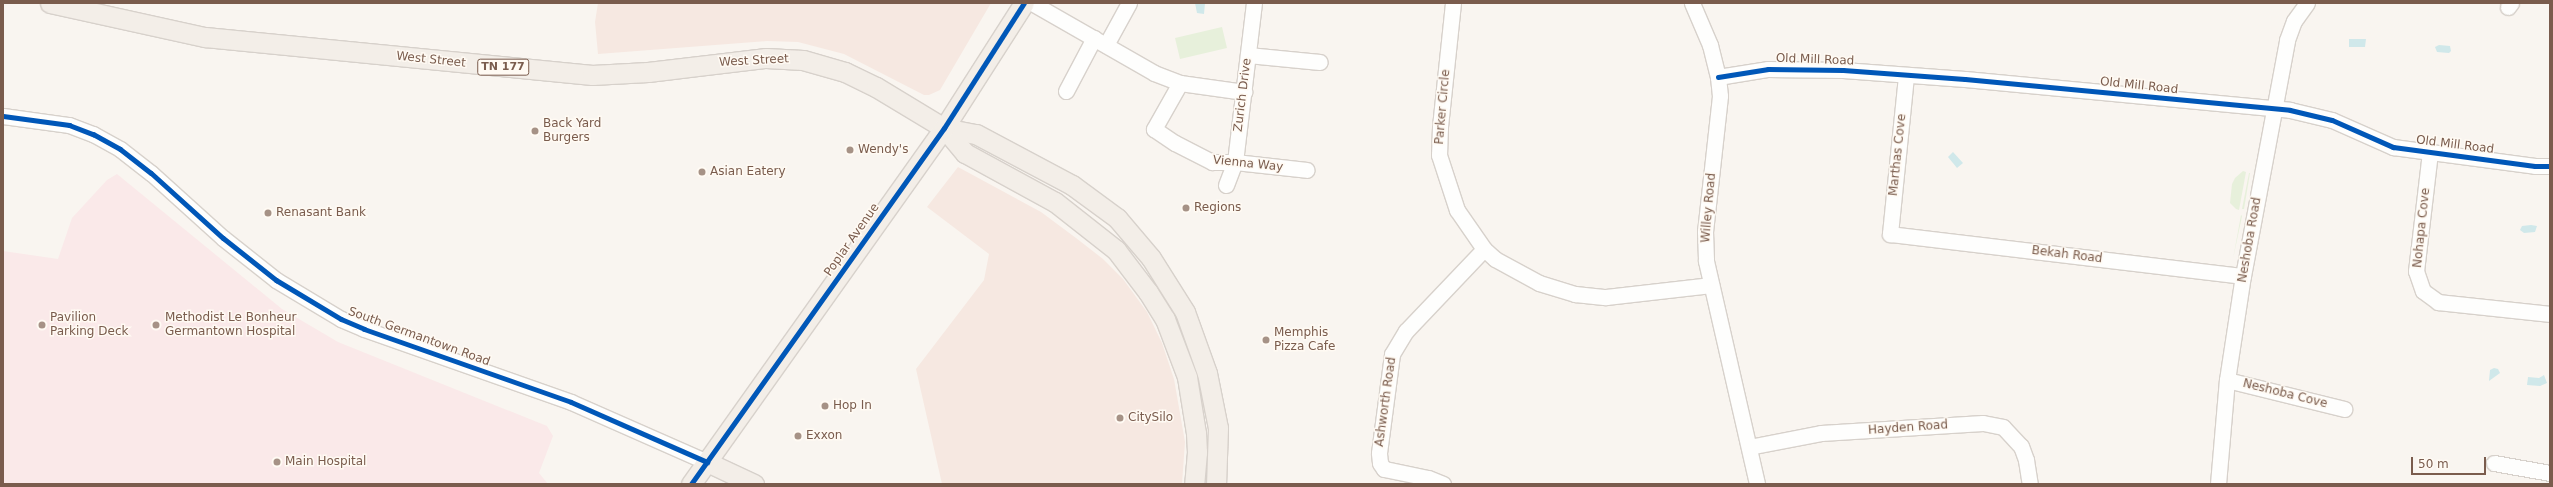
<!DOCTYPE html>
<style>
body{margin:0}
#map{position:relative;width:2553px;height:487px;overflow:hidden;background:#f9f5f0;font-family:"DejaVu Sans",sans-serif}
div>[style]{position:absolute}
.commercial>*{inset:0;background:#f6e8e1}
.medical>*{inset:0;background:#fae9e9}
.green>*{inset:0;background:#e7f0db}
.water>*{inset:0;background:#d0e8ea}
.roads{filter:drop-shadow(1px 0 #d7d1cb) drop-shadow(-1px 0 #d7d1cb) drop-shadow(0 1px #d7d1cb) drop-shadow(0 -1px #d7d1cb)}
.minor>*{height:15px;margin:-7.5px;padding:0 7.5px;transform-origin:7.5px;border-radius:7.5px;background:#fefefd}
.major>*{height:19px;margin:-9.5px;padding:0 9.5px;transform-origin:9.5px;border-radius:9.5px;background:#f3eee8}
.cycleway>*{height:5px;margin:-2.5px;padding:0 2.5px;transform-origin:2.5px;border-radius:2.5px;background:#0057b8}
.dots>*{width:11px;height:11px;translate:-50% -50%;box-sizing:border-box;border:2px solid #fffaf3;border-radius:50%}
span{translate:-50% -50%;white-space:nowrap;text-align:center;line-height:1.15;-webkit-text-stroke:3px #fffaf3;paint-order:stroke}
.shield-label span{padding:1px 3px;background:#fffaf3;border:1px solid;border-radius:3px;-webkit-text-stroke-width:0}
.shield-label{font-size:11px;color:#7a5c4d;font-weight:700}
.street-label{font-size:12px;color:#7a5c4d}
.poi-label{font-size:12px;color:#7a5c4d}
.left{translate:0 -50%;text-align:left}
.frame{position:absolute;inset:0;border:4px solid #7a5c4d;pointer-events:none}
.scale{position:absolute;left:2411px;top:457px;width:75px;height:18px;box-sizing:border-box;border:2px solid #7a5c4d;border-top:0;padding-left:5px;font-size:12px;line-height:14px;white-space:nowrap;color:#7a5c4d;-webkit-text-stroke:3px #fffaf3;paint-order:stroke}
</style>
<div id="map">
<div class="commercial">
<div style="clip-path:polygon(598px 3px,991px 3px,940px 90px,929px 95px,924px 95px,844px 54px,798px 42px,767px 41px,598px 54px,595px 22px)"></div>
<div style="clip-path:polygon(958px 167px,1041px 212px,1076px 238px,1103px 259px,1123px 279px,1147px 312px,1162px 343px,1174px 379px,1185px 442px,1182px 484px,942px 484px,916px 369px,984px 280px,989px 254px,927px 207px)"></div>
</div>
<div class="medical">
<div style="clip-path:polygon(117px 174px,282px 309px,338px 342px,547px 426px,553px 436px,539px 473px,548px 484px,3px 484px,3px 251px,58px 259px,72px 218px,107px 180px)"></div>
</div>
<div class="green">
<div style="clip-path:polygon(1222px 27px,1227px 48px,1180px 59px,1175px 38px)"></div>
<div style="clip-path:polygon(2243px 171px,2246px 172px,2239px 210px,2236px 209px,2230px 203px,2232px 184px,2235px 178px)"></div>
<div style="clip-path:polygon(2249px 173px,2250px 173px,2244px 209px,2242px 209px)"></div>
<div style="clip-path:polygon(2241px 215px,2242px 216px,2233px 259px)"></div>
</div>
<div class="water">
<div style="clip-path:polygon(1195px 3px,1205px 3px,1204px 14px,1197px 13px)"></div>
<div style="clip-path:polygon(2349px 39px,2366px 39px,2365px 47px,2349px 47px)"></div>
<div style="clip-path:polygon(2439px 45px,2450px 46px,2451px 51px,2449px 53px,2437px 52px,2435px 47px)"></div>
<div style="clip-path:polygon(1953px 152px,1963px 163px,1957px 168px,1948px 157px)"></div>
<div style="clip-path:polygon(2531px 225px,2537px 226px,2535px 232px,2524px 233px,2520px 230px,2522px 226px)"></div>
<div style="clip-path:polygon(2494px 368px,2498px 369px,2500px 373px,2489px 381px,2490px 370px)"></div>
<div style="clip-path:polygon(2544px 375px,2547px 383px,2540px 386px,2527px 385px,2528px 377px,2539px 378px)"></div>
</div>
<div class="roads">
<div class="minor">
<div style="left:1032px;top:3px;width:141px;rotate:29.8deg"></div>
<div style="left:1154px;top:73px;width:28px;rotate:21deg"></div>
<div style="left:1180px;top:83px;width:65px;rotate:8deg"></div>
<div style="left:1453px;top:3px;width:125px;rotate:96deg"></div>
<div style="left:1440px;top:127px;width:28px;rotate:92deg"></div>
<div style="left:1439px;top:155px;width:58px;rotate:71.9deg"></div>
<div style="left:1457px;top:210px;width:47px;rotate:55.3deg"></div>
<div style="left:1484px;top:249px;width:15px;rotate:42deg"></div>
<div style="left:1495px;top:259px;width:50px;rotate:28.6deg"></div>
<div style="left:1539px;top:283px;width:38px;rotate:17deg"></div>
<div style="left:1575px;top:294px;width:31px;rotate:6deg"></div>
<div style="left:1606px;top:297px;width:106px;rotate:-6.5deg"></div>
<div style="left:1692px;top:3px;width:46px;rotate:66.8deg"></div>
<div style="left:1710px;top:45px;width:33px;rotate:76deg"></div>
<div style="left:1718px;top:77px;width:19px;rotate:84deg"></div>
<div style="left:1720px;top:96px;width:136px;rotate:96.3deg"></div>
<div style="left:1705px;top:231px;width:30px;rotate:88deg"></div>
<div style="left:1706px;top:261px;width:229px;rotate:77.1deg"></div>
<div style="left:2508px;top:7px;width:5px;rotate:-53deg"></div>
<div style="left:1106px;top:45px;width:48px;rotate:-61.3deg"></div>
<div style="left:1248px;top:55px;width:72px;rotate:5.6deg"></div>
<div style="left:1906px;top:76px;width:159px;rotate:95.8deg"></div>
<div style="left:1890px;top:234px;width:355px;rotate:6.8deg"></div>
<div style="left:1718px;top:77px;width:51px;rotate:-9.1deg"></div>
<div style="left:1768px;top:69px;width:75px;rotate:0.8deg"></div>
<div style="left:1843px;top:70px;width:122px;rotate:4.2deg"></div>
<div style="left:1965px;top:79px;width:326px;rotate:5.4deg"></div>
<div style="left:2290px;top:110px;width:43px;rotate:13.4deg"></div>
<div style="left:2332px;top:120px;width:67px;rotate:23.9deg"></div>
<div style="left:2393px;top:147px;width:143px;rotate:7.6deg"></div>
<div style="left:2535px;top:166px;width:15px"></div>
<div style="left:1180px;top:83px;width:53px;rotate:119.5deg"></div>
<div style="left:1154px;top:129px;width:25px;rotate:34deg"></div>
<div style="left:1175px;top:143px;width:42px;rotate:27.2deg"></div>
<div style="left:1212px;top:162px;width:23px"></div>
<div style="left:1235px;top:162px;width:72px;rotate:6.3deg"></div>
<div style="left:1066px;top:91px;width:60px;rotate:-62.2deg"></div>
<div style="left:3px;top:116px;width:67px;rotate:7.8deg"></div>
<div style="left:69px;top:125px;width:26px;rotate:21deg"></div>
<div style="left:93px;top:134px;width:31px;rotate:29deg"></div>
<div style="left:120px;top:149px;width:39px;rotate:38deg"></div>
<div style="left:151px;top:173px;width:97px;rotate:42.1deg"></div>
<div style="left:223px;top:238px;width:68px;rotate:38.4deg"></div>
<div style="left:276px;top:280px;width:76px;rotate:31deg"></div>
<div style="left:341px;top:319px;width:25px;rotate:23deg"></div>
<div style="left:364px;top:329px;width:219px;rotate:19.4deg"></div>
<div style="left:571px;top:402px;width:149px;rotate:23.8deg"></div>
<div style="left:2430px;top:152px;width:120px;rotate:96.7deg"></div>
<div style="left:2416px;top:271px;width:21px;rotate:71deg"></div>
<div style="left:2423px;top:291px;width:19px;rotate:36deg"></div>
<div style="left:2438px;top:302px;width:113px;rotate:6.1deg"></div>
<div style="left:1226px;top:185px;width:25px;rotate:-69deg"></div>
<div style="left:1235px;top:162px;width:160px;rotate:-83.2deg"></div>
<div style="left:2227px;top:380px;width:121px;rotate:13.9deg"></div>
<div style="left:1749px;top:447px;width:73px;rotate:-11deg"></div>
<div style="left:1821px;top:433px;width:162px;rotate:-3.5deg"></div>
<div style="left:1983px;top:423px;width:20px;rotate:11deg"></div>
<div style="left:2003px;top:427px;width:26px;rotate:47deg"></div>
<div style="left:2021px;top:446px;width:15px;rotate:70deg"></div>
<div style="left:2026px;top:460px;width:24px;rotate:81deg"></div>
<div style="left:2494px;top:463px;width:57px;rotate:10.1deg"></div>
<div style="left:1443px;top:484px;width:16px;rotate:-158deg"></div>
<div style="left:1428px;top:478px;width:45px;rotate:-168.4deg"></div>
<div style="left:1384px;top:469px;width:7px;rotate:-124deg"></div>
<div style="left:1380px;top:463px;width:10px;rotate:-96deg"></div>
<div style="left:1379px;top:453px;width:100px;rotate:-82.5deg"></div>
<div style="left:1392px;top:354px;width:27px;rotate:-59deg"></div>
<div style="left:1406px;top:331px;width:113px;rotate:-46.4deg"></div>
<div style="left:2218px;top:484px;width:104px;rotate:-85.1deg"></div>
<div style="left:2227px;top:380px;width:105px;rotate:-81.3deg"></div>
<div style="left:2243px;top:276px;width:240px;rotate:-79.4deg"></div>
<div style="left:2287px;top:40px;width:20px;rotate:-70deg"></div>
<div style="left:2294px;top:21px;width:22px;rotate:-54deg"></div>
</div>
<div class="major">
<div style="left:50px;top:3px;width:159px;rotate:12.4deg"></div>
<div style="left:205px;top:37px;width:389px;rotate:5.6deg"></div>
<div style="left:592px;top:75px;width:56px;rotate:-3.1deg"></div>
<div style="left:648px;top:72px;width:119px;rotate:-6.8deg"></div>
<div style="left:766px;top:58px;width:37px;rotate:3deg"></div>
<div style="left:803px;top:60px;width:44px;rotate:15.9deg"></div>
<div style="left:845px;top:72px;width:34px;rotate:26deg"></div>
<div style="left:876px;top:87px;width:79px;rotate:31.1deg"></div>
<div style="left:944px;top:128px;width:33px;rotate:50deg"></div>
<div style="left:965px;top:153px;width:102px;rotate:28.6deg"></div>
<div style="left:1055px;top:202px;width:78px;rotate:38.2deg"></div>
<div style="left:1116px;top:250px;width:53px;rotate:52.7deg"></div>
<div style="left:1148px;top:292px;width:32px;rotate:58deg"></div>
<div style="left:1165px;top:319px;width:62px;rotate:69.2deg"></div>
<div style="left:1187px;top:377px;width:57px;rotate:80.9deg"></div>
<div style="left:1196px;top:433px;width:19px;rotate:87deg"></div>
<div style="left:1197px;top:452px;width:32px;rotate:95deg"></div>
<div style="left:944px;top:128px;width:33px;rotate:11deg"></div>
<div style="left:976px;top:134px;width:109px;rotate:28deg"></div>
<div style="left:1072px;top:185px;width:56px;rotate:36.3deg"></div>
<div style="left:1117px;top:218px;width:52px;rotate:49.6deg"></div>
<div style="left:1151px;top:258px;width:64px;rotate:57.8deg"></div>
<div style="left:1185px;top:312px;width:65px;rotate:70.2deg"></div>
<div style="left:1207px;top:373px;width:56px;rotate:78.7deg"></div>
<div style="left:1218px;top:428px;width:56px;rotate:92deg"></div>
<div style="left:707px;top:462px;width:52px;rotate:25.1deg"></div>
<div style="left:691px;top:484px;width:437px;rotate:-54.6deg"></div>
<div style="left:944px;top:128px;width:148px;rotate:-57.4deg"></div>
</div>
</div>
<div class="cycleway">
<div style="left:1718px;top:77px;width:51px;rotate:-9.1deg"></div>
<div style="left:1768px;top:69px;width:75px;rotate:0.8deg"></div>
<div style="left:1843px;top:70px;width:122px;rotate:4.2deg"></div>
<div style="left:1965px;top:79px;width:326px;rotate:5.4deg"></div>
<div style="left:2290px;top:110px;width:43px;rotate:13.4deg"></div>
<div style="left:2332px;top:120px;width:67px;rotate:23.9deg"></div>
<div style="left:2393px;top:147px;width:143px;rotate:7.6deg"></div>
<div style="left:2535px;top:166px;width:15px"></div>
<div style="left:3px;top:116px;width:67px;rotate:7.8deg"></div>
<div style="left:69px;top:125px;width:26px;rotate:21deg"></div>
<div style="left:93px;top:134px;width:31px;rotate:29deg"></div>
<div style="left:120px;top:149px;width:39px;rotate:38deg"></div>
<div style="left:151px;top:173px;width:97px;rotate:42.1deg"></div>
<div style="left:223px;top:238px;width:68px;rotate:38.4deg"></div>
<div style="left:276px;top:280px;width:76px;rotate:31deg"></div>
<div style="left:341px;top:319px;width:25px;rotate:23deg"></div>
<div style="left:364px;top:329px;width:219px;rotate:19.4deg"></div>
<div style="left:571px;top:402px;width:149px;rotate:23.8deg"></div>
<div style="left:691px;top:484px;width:437px;rotate:-54.6deg"></div>
<div style="left:944px;top:128px;width:148px;rotate:-57.4deg"></div>
</div>
<div class="dots">
<div style="left:535px;top:131px;background:#a69286"></div>
<div style="left:850px;top:150px;background:#a69286"></div>
<div style="left:702px;top:172px;background:#a69286"></div>
<div style="left:1186px;top:208px;background:#a69286"></div>
<div style="left:268px;top:213px;background:#a69286"></div>
<div style="left:42px;top:325px;background:#a69286"></div>
<div style="left:156px;top:325px;background:#a69286"></div>
<div style="left:1266px;top:340px;background:#a69286"></div>
<div style="left:825px;top:406px;background:#a69286"></div>
<div style="left:1120px;top:418px;background:#a69286"></div>
<div style="left:798px;top:436px;background:#a69286"></div>
<div style="left:277px;top:462px;background:#a69286"></div>
</div>
<div class="shield-label">
<span style="left:503px;top:67px">TN 177</span>
</div>
<div class="street-label">
<span style="left:431px;top:60px;rotate:6deg">West Street</span>
<span style="left:1815px;top:60px;rotate:2deg">Old Mill Road</span>
<span style="left:754px;top:61px;rotate:-3deg">West Street</span>
<span style="left:2139px;top:86px;rotate:6deg">Old Mill Road</span>
<span style="left:1243px;top:95px;rotate:-83deg">Zurich Drive</span>
<span style="left:1443px;top:107px;rotate:-85deg">Parker Circle</span>
<span style="left:2455px;top:145px;rotate:7deg">Old Mill Road</span>
<span style="left:1898px;top:155px;rotate:-84deg">Marthas Cove</span>
<span style="left:1248px;top:164px;rotate:6deg">Vienna Way</span>
<span style="left:1709px;top:208px;rotate:-85deg">Willey Road</span>
<span style="left:2422px;top:228px;rotate:-84deg">Nohapa Cove</span>
<span style="left:852px;top:240px;rotate:-55deg">Poplar Avenue</span>
<span style="left:2250px;top:240px;rotate:-80deg">Neshoba Road</span>
<span style="left:2067px;top:255px;rotate:7deg">Bekah Road</span>
<span style="left:419px;top:337px;rotate:20deg">South Germantown Road</span>
<span style="left:2285px;top:394px;rotate:14deg">Neshoba Cove</span>
<span style="left:1386px;top:402px;rotate:-82deg">Ashworth Road</span>
<span style="left:1908px;top:428px;rotate:-4deg">Hayden Road</span>
</div>
<div class="poi-label">
<span class="left" style="left:543px;top:131px">Back Yard<br>Burgers</span>
<span class="left" style="left:858px;top:150px">Wendy's</span>
<span class="left" style="left:710px;top:172px">Asian Eatery</span>
<span class="left" style="left:1194px;top:208px">Regions</span>
<span class="left" style="left:276px;top:213px">Renasant Bank</span>
<span class="left" style="left:50px;top:325px">Pavilion<br>Parking Deck</span>
<span class="left" style="left:165px;top:325px">Methodist Le Bonheur<br>Germantown Hospital</span>
<span class="left" style="left:1274px;top:340px">Memphis<br>Pizza Cafe</span>
<span class="left" style="left:833px;top:406px">Hop In</span>
<span class="left" style="left:1128px;top:418px">CitySilo</span>
<span class="left" style="left:806px;top:436px">Exxon</span>
<span class="left" style="left:285px;top:462px">Main Hospital</span>
</div>
<div class="frame"></div>
<div class="scale">50 m</div>
</div>
